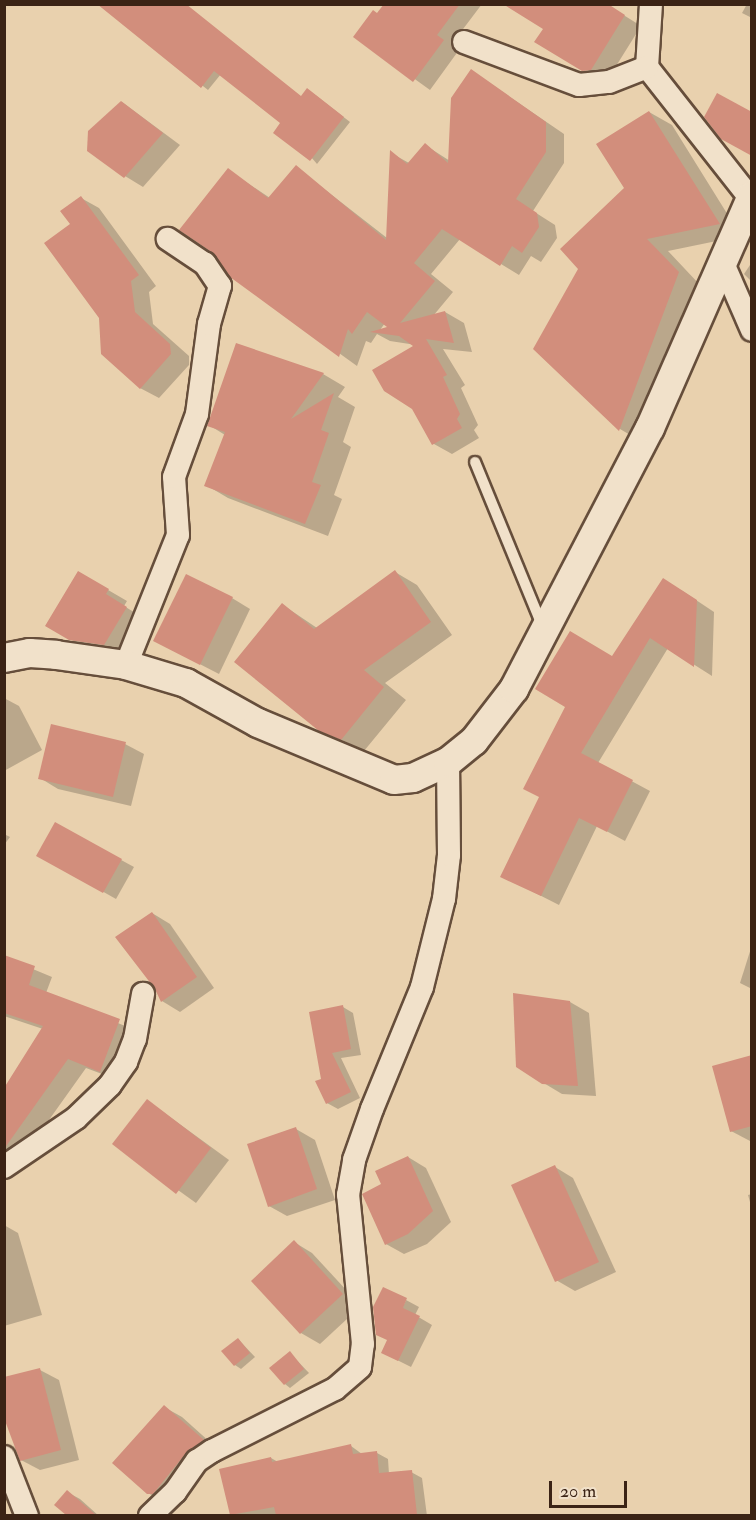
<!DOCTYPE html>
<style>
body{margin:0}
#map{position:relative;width:756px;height:1520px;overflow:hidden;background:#e9d1ae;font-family:"IM FELL Double Pica",serif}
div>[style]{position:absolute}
.shadow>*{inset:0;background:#0003}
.building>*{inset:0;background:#d28e7c}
.roads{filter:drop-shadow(2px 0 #664e3b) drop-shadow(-2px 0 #664e3b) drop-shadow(0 2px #664e3b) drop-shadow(0 -2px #664e3b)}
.service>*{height:10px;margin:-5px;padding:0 5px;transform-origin:5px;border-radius:5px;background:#f1e1ca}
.minor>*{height:22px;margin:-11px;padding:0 11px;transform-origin:11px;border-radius:11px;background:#f1e1ca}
.tertiary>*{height:28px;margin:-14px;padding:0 14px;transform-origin:14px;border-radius:14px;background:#f1e1ca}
span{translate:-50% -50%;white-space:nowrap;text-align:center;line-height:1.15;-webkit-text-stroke:4.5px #f1e1ca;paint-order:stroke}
.frame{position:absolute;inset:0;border:6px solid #3b2315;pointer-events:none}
.scale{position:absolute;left:549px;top:1481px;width:78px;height:27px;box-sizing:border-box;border:3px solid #3b2315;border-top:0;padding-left:8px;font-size:18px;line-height:21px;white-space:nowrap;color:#3b2315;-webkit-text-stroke:4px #f1e1ca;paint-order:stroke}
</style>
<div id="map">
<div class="shadow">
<div style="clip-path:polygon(99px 4px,302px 97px,314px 94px,350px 122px,317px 164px,282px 123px,221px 74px,208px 90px)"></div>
<div style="clip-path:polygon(405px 4px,482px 4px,451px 45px,459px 50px,430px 90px,355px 36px,378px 15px)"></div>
<div style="clip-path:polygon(606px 4px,641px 26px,608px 79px,600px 80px,583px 70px)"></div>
<div style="clip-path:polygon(747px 4px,752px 4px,752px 18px,742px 13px)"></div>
<div style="clip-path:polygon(evenodd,472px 71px,564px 134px,564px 163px,533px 211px,555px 225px,557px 238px,541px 262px,531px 256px,519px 275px,460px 239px,431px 274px,453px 292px,433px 316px,445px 312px,464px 323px,472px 352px,443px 349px,465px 385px,461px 388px,478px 425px,474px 430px,479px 438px,452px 454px,434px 444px,416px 345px,390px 341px,377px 334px,371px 343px,366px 341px,357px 366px,232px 276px,228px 170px,270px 198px,296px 167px,387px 238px,391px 153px,409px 163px,425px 145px,450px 161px,472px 71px,385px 323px,391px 327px,380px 330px,385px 323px)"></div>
<div style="clip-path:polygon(122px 102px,180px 145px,143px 187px,125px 176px)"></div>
<div style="clip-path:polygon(649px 112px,672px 125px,741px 236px,668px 251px,701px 286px,642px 442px,620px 429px,535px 349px,626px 189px)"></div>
<div style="clip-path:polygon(81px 198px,99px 208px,156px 286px,149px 292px,153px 324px,189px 356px,189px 365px,159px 398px,140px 388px,100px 318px,72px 225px)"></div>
<div style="clip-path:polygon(752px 262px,752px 282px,744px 274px)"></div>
<div style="clip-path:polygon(323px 374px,345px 387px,338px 397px,355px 407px,343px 442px,351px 447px,334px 495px,342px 499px,328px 536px,228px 498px,206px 485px,225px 435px,209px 425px)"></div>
<div style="clip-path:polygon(395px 572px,417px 585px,452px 635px,385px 683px,406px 700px,364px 751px,320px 729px,283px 605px,317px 628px)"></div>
<div style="clip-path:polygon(79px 573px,127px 601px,124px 606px,145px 619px,123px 655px,89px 650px,47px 626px)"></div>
<div style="clip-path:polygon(681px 590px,714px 612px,712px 676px,668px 648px,598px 763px,650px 791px,625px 841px,597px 826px,559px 905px,502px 876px,613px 658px)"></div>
<div style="clip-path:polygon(232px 598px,250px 609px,219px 674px,155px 641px)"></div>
<div style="clip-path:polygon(4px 698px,19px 706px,42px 750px,4px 771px)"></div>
<div style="clip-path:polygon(125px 744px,144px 754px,131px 806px,58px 789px,40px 778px)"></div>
<div style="clip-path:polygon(55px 824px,134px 867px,116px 899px,38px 855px)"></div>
<div style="clip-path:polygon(4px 834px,10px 837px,4px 845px)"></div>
<div style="clip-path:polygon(152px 913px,170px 924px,214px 988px,180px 1012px,162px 1001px)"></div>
<div style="clip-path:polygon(752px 945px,752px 989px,740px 983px)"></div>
<div style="clip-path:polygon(4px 957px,52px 977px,46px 993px,137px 1031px,118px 1080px,86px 1068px,9px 1176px,4px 1174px,4px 1091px,43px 1029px,4px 1016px)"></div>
<div style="clip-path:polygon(570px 1002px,589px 1013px,596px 1096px,562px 1094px,542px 1082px)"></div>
<div style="clip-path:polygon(343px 1007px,353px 1013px,361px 1055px,341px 1058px,360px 1098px,338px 1109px,327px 1103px,323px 1079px)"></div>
<div style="clip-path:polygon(752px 1057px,752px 1141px,750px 1141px,731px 1131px)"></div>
<div style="clip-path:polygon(148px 1101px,229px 1160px,196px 1203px,114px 1144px)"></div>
<div style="clip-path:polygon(296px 1129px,315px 1140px,335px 1200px,287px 1216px,269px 1206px)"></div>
<div style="clip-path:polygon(408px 1157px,426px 1168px,451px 1222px,427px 1244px,404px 1254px,386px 1244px,383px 1185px)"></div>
<div style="clip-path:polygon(555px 1167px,573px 1178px,616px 1272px,575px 1291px,556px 1280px)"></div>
<div style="clip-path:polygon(752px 1194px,752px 1209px,748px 1195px)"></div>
<div style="clip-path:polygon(4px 1225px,18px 1233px,42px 1315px,4px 1326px)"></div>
<div style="clip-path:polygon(294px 1242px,312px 1253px,361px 1306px,320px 1344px,301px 1333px,253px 1281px)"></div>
<div style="clip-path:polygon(406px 1300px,419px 1307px,415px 1315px,432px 1325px,411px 1367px,395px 1359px,388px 1340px)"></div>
<div style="clip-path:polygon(238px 1339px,255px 1357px,241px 1369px,235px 1365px)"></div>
<div style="clip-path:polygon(290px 1353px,309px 1373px,290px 1388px,285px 1384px)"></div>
<div style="clip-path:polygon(40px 1370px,59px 1380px,79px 1460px,40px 1470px,21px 1460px,4px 1412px)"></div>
<div style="clip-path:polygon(164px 1407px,182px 1417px,221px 1452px,167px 1504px,148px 1493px)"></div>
<div style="clip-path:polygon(351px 1446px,362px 1454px,377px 1453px,388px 1459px,389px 1474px,411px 1472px,422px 1478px,427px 1516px,231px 1516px,221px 1470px,271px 1458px,278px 1462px)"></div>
<div style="clip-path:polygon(67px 1492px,80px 1499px,99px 1516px,68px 1516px,56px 1505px)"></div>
</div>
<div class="building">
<div style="clip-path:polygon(97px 4px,186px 4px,301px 96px,307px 88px,344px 117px,310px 161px,273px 133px,280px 123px,214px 71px,201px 88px)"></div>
<div style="clip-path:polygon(384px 4px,460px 4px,437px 35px,444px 40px,413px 82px,353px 37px,373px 10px,377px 13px)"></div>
<div style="clip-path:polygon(503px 4px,608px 4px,625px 15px,591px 70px,582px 71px,534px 42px,543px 29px)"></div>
<div style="clip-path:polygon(471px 69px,546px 122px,546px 152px,516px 199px,537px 213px,539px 227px,522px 253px,512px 246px,500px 266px,442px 229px,414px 263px,435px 281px,400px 323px,445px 311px,454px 343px,426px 339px,447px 375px,443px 377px,460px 414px,457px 419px,462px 428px,432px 445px,412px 409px,384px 391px,372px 370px,413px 346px,399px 336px,370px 332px,387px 327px,367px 312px,352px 334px,348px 329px,339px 357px,230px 277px,213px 253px,179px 230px,228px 168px,268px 198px,296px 165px,386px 240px,390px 150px,407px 164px,425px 143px,448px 163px,451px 98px)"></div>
<div style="clip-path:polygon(717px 93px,752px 112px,752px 156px,721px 139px,704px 117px)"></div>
<div style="clip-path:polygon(121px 101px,163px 133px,124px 178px,87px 151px,88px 131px)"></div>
<div style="clip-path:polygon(649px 111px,720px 224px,647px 239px,679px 272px,619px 431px,533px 349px,578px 269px,560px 249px,624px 188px,596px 144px)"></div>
<div style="clip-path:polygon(81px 196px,139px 275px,131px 281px,135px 312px,170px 344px,171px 354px,140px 389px,101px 354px,99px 318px,44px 243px,70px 224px,60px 211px)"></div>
<div style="clip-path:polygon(236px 343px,324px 373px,291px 419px,334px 393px,321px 430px,329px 433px,312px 482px,321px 485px,305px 524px,204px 486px,225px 432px,207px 426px)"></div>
<div style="clip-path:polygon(395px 570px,431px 622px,364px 670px,384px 687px,341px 740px,319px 731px,234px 662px,282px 603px,314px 629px)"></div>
<div style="clip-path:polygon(78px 571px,109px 589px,106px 594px,127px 607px,104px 645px,69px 640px,45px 626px)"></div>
<div style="clip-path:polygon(186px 574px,233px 597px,200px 665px,153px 641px)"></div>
<div style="clip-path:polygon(663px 578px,697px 600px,694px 667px,650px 638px,581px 753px,633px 780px,607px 832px,579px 818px,541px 896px,500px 877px,539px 797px,523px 789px,565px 707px,535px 689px,570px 631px,612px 656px)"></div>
<div style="clip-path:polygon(51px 724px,126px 742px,113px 797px,38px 779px)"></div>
<div style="clip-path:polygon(55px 822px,122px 859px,103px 893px,36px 856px)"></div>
<div style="clip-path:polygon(152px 912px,197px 977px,161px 1002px,155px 989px,115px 937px)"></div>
<div style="clip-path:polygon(4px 955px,35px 966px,29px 985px,120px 1019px,100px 1072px,68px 1059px,4px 1149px,4px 1088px,43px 1026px,4px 1013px)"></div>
<div style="clip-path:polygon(513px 993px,570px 1001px,578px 1086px,542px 1084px,516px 1067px)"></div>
<div style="clip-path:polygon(343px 1005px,351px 1049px,332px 1053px,351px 1092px,326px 1104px,315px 1081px,321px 1079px,309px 1012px)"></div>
<div style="clip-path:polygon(752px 1055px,752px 1126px,730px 1132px,712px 1066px)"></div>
<div style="clip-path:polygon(147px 1099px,211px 1148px,176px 1194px,112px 1144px)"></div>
<div style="clip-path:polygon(296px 1127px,317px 1189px,268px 1207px,247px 1144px)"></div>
<div style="clip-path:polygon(408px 1156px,433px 1211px,408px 1234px,385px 1245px,362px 1194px,381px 1184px,375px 1171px)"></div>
<div style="clip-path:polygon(555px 1165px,599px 1262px,555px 1282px,511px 1185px)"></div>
<div style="clip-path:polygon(294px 1240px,343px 1294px,300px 1334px,251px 1281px)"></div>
<div style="clip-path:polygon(383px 1287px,407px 1298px,403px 1308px,420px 1316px,398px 1361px,381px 1353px,387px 1340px,376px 1335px,373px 1307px)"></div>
<div style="clip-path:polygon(238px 1338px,250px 1353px,234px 1366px,221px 1351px)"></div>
<div style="clip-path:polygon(290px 1351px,304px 1369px,284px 1385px,269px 1368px)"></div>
<div style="clip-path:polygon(40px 1368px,61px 1450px,20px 1461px,4px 1418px,4px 1377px)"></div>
<div style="clip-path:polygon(164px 1405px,204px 1440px,186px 1453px,153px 1494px,147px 1494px,112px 1463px)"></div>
<div style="clip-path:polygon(351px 1444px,353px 1454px,377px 1451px,379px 1473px,412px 1470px,417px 1515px,276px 1515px,274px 1507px,230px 1515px,219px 1469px,271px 1457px,272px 1462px)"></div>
<div style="clip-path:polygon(67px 1490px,96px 1515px,66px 1515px,54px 1505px)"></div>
</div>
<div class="roads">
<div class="service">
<div style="left:475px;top:462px;width:176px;rotate:67.7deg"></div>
</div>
<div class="minor">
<div style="left:651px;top:4px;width:63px;rotate:93.6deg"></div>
<div style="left:647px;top:67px;width:167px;rotate:51.8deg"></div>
<div style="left:464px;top:42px;width:123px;rotate:20.5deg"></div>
<div style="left:579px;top:85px;width:30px;rotate:-6deg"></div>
<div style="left:609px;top:82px;width:41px;rotate:-21.5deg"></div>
<div style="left:722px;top:261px;width:75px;rotate:66.5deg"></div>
<div style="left:126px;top:665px;width:140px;rotate:-68.2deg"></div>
<div style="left:178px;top:535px;width:58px;rotate:-93.9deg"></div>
<div style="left:174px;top:477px;width:67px;rotate:-69.9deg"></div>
<div style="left:197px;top:414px;width:91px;rotate:-82.4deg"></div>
<div style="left:209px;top:324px;width:40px;rotate:-74deg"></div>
<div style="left:220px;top:286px;width:27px;rotate:-124deg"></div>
<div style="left:205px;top:264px;width:45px;rotate:-146deg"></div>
<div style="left:4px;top:1167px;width:87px;rotate:-34.2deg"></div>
<div style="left:76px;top:1118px;width:47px;rotate:-44.1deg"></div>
<div style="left:110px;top:1085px;width:28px;rotate:-55deg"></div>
<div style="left:126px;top:1062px;width:25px;rotate:-69deg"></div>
<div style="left:135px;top:1039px;width:46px;rotate:-79.9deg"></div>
<div style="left:4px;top:1457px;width:63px;rotate:68.7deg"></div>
<div style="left:150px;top:1516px;width:35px;rotate:-44deg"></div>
<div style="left:175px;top:1492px;width:38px;rotate:-55deg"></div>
<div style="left:197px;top:1461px;width:18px;rotate:-34deg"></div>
<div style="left:212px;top:1451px;width:138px;rotate:-26.8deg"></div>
<div style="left:335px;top:1389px;width:33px;rotate:-41deg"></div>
<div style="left:360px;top:1367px;width:23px;rotate:-83deg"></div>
<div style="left:363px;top:1344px;width:150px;rotate:-95.7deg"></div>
<div style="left:348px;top:1195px;width:36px;rotate:-80deg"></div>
<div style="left:354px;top:1160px;width:54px;rotate:-70.6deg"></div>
<div style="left:372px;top:1109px;width:132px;rotate:-67.7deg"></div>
<div style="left:422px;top:987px;width:91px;rotate:-76deg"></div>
<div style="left:444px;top:899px;width:44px;rotate:-83.5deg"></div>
<div style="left:449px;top:855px;width:93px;rotate:-90.6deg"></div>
</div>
<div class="tertiary">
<div style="left:4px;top:658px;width:26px;rotate:-11deg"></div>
<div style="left:30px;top:653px;width:26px;rotate:4deg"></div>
<div style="left:56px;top:655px;width:71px;rotate:8.1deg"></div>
<div style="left:126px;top:665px;width:63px;rotate:16.7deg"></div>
<div style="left:186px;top:683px;width:82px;rotate:29.1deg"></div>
<div style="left:258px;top:723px;width:147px;rotate:22.7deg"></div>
<div style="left:394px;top:780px;width:19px;rotate:-6deg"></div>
<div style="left:413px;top:778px;width:38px;rotate:-25deg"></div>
<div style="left:448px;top:762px;width:33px;rotate:-39deg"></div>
<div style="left:474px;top:741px;width:66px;rotate:-52.4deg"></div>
<div style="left:514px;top:689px;width:294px;rotate:-62.5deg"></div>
<div style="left:650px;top:428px;width:253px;rotate:-66.3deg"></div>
</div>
</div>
<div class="frame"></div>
<div class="scale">20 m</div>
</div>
